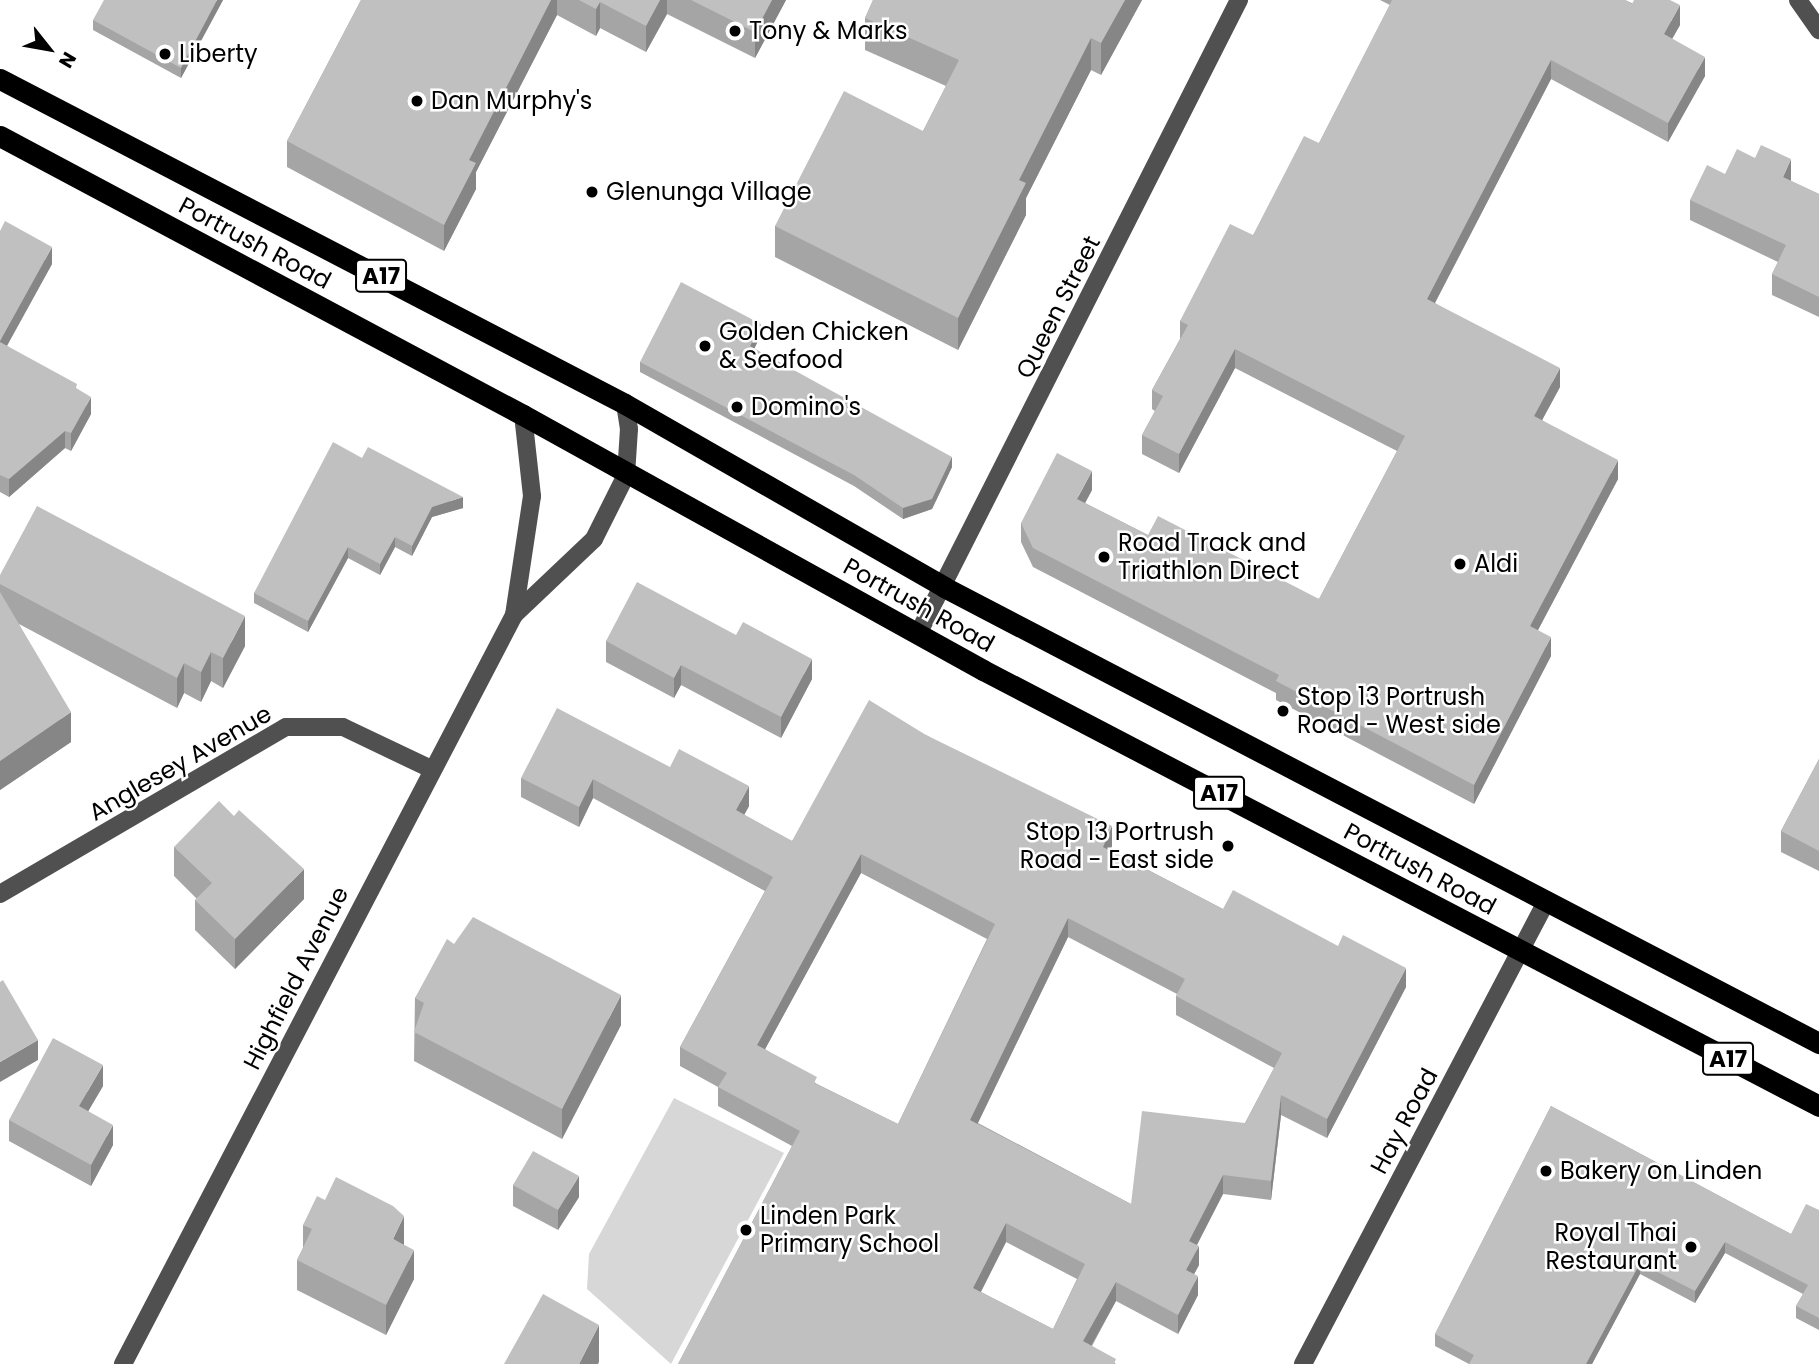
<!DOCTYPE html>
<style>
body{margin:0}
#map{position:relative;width:1819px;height:1364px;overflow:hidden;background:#fff;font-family:Poppins,sans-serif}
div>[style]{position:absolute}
.green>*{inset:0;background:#d7d7d7}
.minor>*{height:18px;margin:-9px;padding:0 9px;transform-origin:9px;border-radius:9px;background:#505050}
.highway>*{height:21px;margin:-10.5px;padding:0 10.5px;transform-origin:10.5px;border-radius:10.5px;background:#000}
.wall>*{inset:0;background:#a5a5a5}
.shaded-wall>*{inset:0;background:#868686}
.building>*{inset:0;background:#c0c0c0}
.dots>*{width:19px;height:19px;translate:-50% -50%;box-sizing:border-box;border:4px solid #fff;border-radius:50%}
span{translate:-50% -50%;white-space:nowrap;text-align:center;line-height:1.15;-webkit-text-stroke:5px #fff;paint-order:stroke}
.shield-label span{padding:2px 5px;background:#fff;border:2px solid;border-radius:5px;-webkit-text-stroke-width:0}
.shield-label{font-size:23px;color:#000;font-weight:700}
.poi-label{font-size:24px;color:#000}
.left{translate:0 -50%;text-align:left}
.right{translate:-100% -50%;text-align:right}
.street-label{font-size:24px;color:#000}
.north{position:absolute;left:14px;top:14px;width:70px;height:70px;-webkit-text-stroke:5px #fff;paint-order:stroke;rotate:121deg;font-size:19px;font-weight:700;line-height:28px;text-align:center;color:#000}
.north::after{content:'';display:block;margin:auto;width:24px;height:32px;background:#000;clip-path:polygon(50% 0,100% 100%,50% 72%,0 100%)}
</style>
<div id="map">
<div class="green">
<div style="clip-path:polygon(674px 1098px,784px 1153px,671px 1364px,587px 1289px,589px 1254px)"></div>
</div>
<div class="minor">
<div style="left:1798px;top:0;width:37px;rotate:55deg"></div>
<div style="left:514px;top:615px;width:110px;rotate:-43.5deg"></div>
<div style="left:594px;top:539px;width:72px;rotate:-63.4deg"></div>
<div style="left:626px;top:475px;width:46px;rotate:-86.3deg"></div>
<div style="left:629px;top:429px;width:25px;rotate:-99deg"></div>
<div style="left:918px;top:634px;width:711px;rotate:-63.15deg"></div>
<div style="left:0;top:894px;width:331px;rotate:-30.3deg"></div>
<div style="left:286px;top:727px;width:57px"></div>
<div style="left:343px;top:727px;width:98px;rotate:25.5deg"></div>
<div style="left:123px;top:1364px;width:845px;rotate:-62.43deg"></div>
<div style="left:514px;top:615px;width:120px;rotate:-81.4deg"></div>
<div style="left:532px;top:496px;width:81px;rotate:-96.3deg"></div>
<div style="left:1303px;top:1364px;width:524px;rotate:-62.26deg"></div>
</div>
<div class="highway">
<div style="left:0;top:79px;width:704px;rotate:27.47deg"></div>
<div style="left:625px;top:404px;width:368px;rotate:29.8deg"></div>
<div style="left:944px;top:587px;width:987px;rotate:27.53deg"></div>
<div style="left:0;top:136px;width:593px;rotate:28.08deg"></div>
<div style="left:523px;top:415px;width:526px;rotate:29deg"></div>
<div style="left:983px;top:670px;width:943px;rotate:27.54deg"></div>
</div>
<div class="wall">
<div style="clip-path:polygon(223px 0,181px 78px,93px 30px,93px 20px)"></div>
<div style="clip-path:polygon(361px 0,786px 0,755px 58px,667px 14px,646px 52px,600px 28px,596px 36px,557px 15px,476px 172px,476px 189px,444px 251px,287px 167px,287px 141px)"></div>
<div style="clip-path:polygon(873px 0,1142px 0,1101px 75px,1091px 70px,1026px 198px,1026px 215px,958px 350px,775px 257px,775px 226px,923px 131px,946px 86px,865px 50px,865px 18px)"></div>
<div style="clip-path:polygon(1380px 0,1625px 0,1680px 25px,1672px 39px,1705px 76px,1668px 142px,1551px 79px,1435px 303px,1560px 387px,1542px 420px,1618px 479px,1538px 630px,1551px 656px,1474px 804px,1276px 700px,1276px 693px,1033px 567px,1021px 542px,1021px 523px,1092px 490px,1085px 503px,1148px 535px,1319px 599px,1397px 451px,1235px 368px,1179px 473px,1142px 454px,1142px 435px,1155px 411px,1152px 409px,1152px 390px,1180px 339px,1180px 321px,1253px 235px,1319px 143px,1390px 5px)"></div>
<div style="clip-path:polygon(1725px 174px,1791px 180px,1791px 181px,1819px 194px,1819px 317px,1772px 295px,1772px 274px,1778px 262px,1690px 220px,1690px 200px)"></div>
<div style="clip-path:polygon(0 231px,52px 264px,7px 346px,77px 389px,91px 414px,71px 451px,65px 448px,9px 497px,0 492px)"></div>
<div style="clip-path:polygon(761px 335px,754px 349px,952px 467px,932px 509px,903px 519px,854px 486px,640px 372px,640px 362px)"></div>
<div style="clip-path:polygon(362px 458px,463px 508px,432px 517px,412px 556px,395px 547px,380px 575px,348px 558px,308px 632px,254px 603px,254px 593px)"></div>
<div style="clip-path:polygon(0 575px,245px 646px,223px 688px,211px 681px,201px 702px,184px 693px,177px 708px,19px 624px,71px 742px,0 790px)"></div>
<div style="clip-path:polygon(736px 635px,812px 679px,781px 738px,681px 685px,674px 698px,606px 662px,606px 641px)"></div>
<div style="clip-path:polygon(evenodd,926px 735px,1112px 846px,1110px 850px,1223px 909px,1406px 987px,1327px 1138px,1281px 1115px,1271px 1200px,1223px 1194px,1197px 1245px,1199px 1265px,1194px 1274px,1198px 1295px,1178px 1334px,1116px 1301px,1092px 1346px,1116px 1364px,678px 1364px,792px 1146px,718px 1106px,718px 1087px,680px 1066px,680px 1047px,765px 891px,593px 798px,579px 827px,521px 797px,521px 778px,670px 767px,749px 806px,744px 815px,792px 841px,926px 735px,861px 873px,987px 939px,898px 1124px,817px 1084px,765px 1049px,861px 873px,926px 735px,1068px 937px,1177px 994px,1176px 996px,1176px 1015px,1274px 1068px,1245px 1123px,1131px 1204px,978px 1123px,1068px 937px,926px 735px,1006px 1242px,1077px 1279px,1053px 1329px,981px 1292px,1006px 1242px)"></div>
<div style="clip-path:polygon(1819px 759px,1819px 871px,1781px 852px,1781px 831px)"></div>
<div style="clip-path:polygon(234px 816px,304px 899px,235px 969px,195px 930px,195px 900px,197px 899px,174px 876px,174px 847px)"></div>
<div style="clip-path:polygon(454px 944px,621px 1025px,562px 1139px,414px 1061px,415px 998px)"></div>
<div style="clip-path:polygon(103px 1086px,88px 1111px,113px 1145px,91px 1186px,9px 1141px,9px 1120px)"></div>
<div style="clip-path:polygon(1551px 1106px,1791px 1234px,1819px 1210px,1819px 1330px,1796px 1318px,1796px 1306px,1803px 1294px,1725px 1253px,1695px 1303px,1640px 1274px,1592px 1364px,1469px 1364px,1435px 1346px,1435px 1334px)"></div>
<div style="clip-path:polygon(513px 1185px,579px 1197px,558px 1230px,513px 1206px)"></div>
<div style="clip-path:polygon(303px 1225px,404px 1245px,414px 1279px,386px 1335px,297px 1290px,297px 1260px,303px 1248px)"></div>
</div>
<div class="shaded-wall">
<div style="clip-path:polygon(217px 0,223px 0,181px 78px,181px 68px)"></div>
<div style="clip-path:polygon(551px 0,557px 0,557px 15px,476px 172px,476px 189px,444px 251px,444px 225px,469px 160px)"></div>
<div style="clip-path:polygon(660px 0,667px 0,667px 14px,646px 52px,646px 26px)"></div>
<div style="clip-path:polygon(772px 0,786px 0,755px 58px,755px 32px)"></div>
<div style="clip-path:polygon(1125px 0,1142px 0,1101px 75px,1101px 43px)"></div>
<div style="clip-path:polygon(600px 2px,600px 28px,596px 36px,596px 9px)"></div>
<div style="clip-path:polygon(1680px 5px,1680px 25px,1664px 53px,1664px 34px)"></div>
<div style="clip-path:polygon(1091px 38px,1091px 70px,1026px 198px,1026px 215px,958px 350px,958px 318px,1019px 180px)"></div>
<div style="clip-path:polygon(1705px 57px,1705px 76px,1668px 142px,1668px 123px)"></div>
<div style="clip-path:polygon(1551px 60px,1551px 79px,1427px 318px,1427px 299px)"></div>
<div style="clip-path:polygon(1791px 159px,1791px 180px,1783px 198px,1783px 177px)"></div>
<div style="clip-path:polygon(52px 247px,52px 264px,0 358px,0 341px)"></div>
<div style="clip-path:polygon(761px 324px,761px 335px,750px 357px,750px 346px)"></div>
<div style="clip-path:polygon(1235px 349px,1235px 368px,1179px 473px,1179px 454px)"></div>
<div style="clip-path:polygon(1560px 368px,1560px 387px,1534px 435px,1534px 416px)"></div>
<div style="clip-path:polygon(91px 397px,91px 414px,71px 451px,71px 433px)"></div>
<div style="clip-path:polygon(65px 431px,65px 448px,9px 497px,9px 479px)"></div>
<div style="clip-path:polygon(952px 457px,952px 467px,932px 509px,903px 519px,903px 508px)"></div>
<div style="clip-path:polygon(1618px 460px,1618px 479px,1530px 645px,1530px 626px)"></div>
<div style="clip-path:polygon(1092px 471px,1092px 490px,1077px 518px,1077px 499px)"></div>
<div style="clip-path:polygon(463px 497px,463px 508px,432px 517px,412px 556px,412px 546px,432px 507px)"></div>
<div style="clip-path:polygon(395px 537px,395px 547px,380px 575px,380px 564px)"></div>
<div style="clip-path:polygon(348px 547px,348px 558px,308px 632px,308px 621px)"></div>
<div style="clip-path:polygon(245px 616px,245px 646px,223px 688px,223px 658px)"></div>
<div style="clip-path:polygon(1551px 637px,1551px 656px,1474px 804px,1474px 785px)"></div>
<div style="clip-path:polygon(211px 652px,211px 681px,201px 702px,201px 672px)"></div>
<div style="clip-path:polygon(812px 659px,812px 679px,781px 738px,781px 717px)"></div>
<div style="clip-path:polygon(184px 663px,184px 693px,177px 708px,177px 678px)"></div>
<div style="clip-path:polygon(681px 665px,681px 685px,674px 698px,674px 678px)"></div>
<div style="clip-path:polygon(71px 712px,71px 742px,0 790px,0 761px)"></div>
<div style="clip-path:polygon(593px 779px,593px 798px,579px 827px,579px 807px)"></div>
<div style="clip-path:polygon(749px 786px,749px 806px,736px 830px,736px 810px)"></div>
<div style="clip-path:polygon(1112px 826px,1112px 846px,1103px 866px,1103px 847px)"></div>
<div style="clip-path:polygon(861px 854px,861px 873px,757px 1064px,757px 1045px)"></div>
<div style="clip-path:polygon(304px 869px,304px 899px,235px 969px,235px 939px)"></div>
<div style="clip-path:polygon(1068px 918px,1068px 937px,970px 1139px,970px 1120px)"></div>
<div style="clip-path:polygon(1406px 968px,1406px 987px,1327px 1138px,1327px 1119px)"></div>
<div style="clip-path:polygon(621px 995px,621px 1025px,562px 1139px,562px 1109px)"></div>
<div style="clip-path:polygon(38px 1040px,38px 1060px,0 1082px,0 1062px)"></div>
<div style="clip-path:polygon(103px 1065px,103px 1086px,79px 1127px,79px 1106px)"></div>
<div style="clip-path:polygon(1281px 1095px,1281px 1115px,1271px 1200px,1271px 1181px)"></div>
<div style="clip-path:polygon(113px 1125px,113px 1145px,91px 1186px,91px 1165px)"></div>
<div style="clip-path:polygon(1223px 1175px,1223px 1194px,1189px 1260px,1189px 1241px)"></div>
<div style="clip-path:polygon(579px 1176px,579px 1197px,558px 1230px,558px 1210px)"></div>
<div style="clip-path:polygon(404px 1216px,404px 1246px,393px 1239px)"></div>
<div style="clip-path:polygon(1006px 1223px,1006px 1242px,973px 1307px,973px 1288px)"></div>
<div style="clip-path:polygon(1725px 1242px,1725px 1253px,1695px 1303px,1695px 1291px)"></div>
<div style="clip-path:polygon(1199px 1246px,1199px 1265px,1186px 1289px,1186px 1270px)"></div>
<div style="clip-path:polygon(414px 1250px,414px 1279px,386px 1335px,386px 1305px)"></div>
<div style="clip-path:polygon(1640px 1263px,1640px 1274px,1592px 1364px,1586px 1364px)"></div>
<div style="clip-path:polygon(1198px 1276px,1198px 1295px,1178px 1334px,1178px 1315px)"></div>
<div style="clip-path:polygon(1116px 1282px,1116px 1301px,1083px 1360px,1083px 1341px)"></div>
<div style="clip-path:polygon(599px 1325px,599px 1362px,598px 1364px,579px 1364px)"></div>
</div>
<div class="building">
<div style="clip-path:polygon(104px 0,217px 0,181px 68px,93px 20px)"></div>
<div style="clip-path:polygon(361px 0,551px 0,469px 160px,476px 163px,444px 225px,287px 141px)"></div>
<div style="clip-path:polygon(579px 0,660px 0,646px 26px,600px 2px,596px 9px)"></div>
<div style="clip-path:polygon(691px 0,772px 0,755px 32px)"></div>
<div style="clip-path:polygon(873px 0,1125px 0,1101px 43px,1091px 38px,1019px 180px,1026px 183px,958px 318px,775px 226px,844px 91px,923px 131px,959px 60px,865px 18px)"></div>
<div style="clip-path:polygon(1392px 0,1625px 0,1632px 4px,1634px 0,1670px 0,1680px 5px,1664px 34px,1705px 57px,1668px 123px,1551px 60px,1427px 299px,1560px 368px,1534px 416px,1618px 460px,1530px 626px,1551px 637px,1474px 785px,1276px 681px,1279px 675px,1033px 548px,1021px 523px,1057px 453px,1092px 471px,1077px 499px,1148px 535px,1158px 516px,1319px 599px,1405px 436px,1235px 349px,1179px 454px,1142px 435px,1163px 396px,1152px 390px,1188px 325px,1180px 321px,1230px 224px,1253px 235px,1304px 136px,1319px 143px)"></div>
<div style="clip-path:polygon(1761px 145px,1791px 159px,1783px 177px,1819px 194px,1819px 297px,1772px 274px,1786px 245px,1690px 200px,1707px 165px,1725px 174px,1737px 149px,1755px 158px)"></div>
<div style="clip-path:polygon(5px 221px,52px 247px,0 341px,0 231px)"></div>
<div style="clip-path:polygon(681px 282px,761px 324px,750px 346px,952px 457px,932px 499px,903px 508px,854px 475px,640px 362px)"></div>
<div style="clip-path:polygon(0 342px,77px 384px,76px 388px,91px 397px,71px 433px,65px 431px,9px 479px,0 475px)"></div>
<div style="clip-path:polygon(333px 442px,362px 458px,368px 447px,463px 497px,432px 507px,412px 546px,395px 537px,380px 564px,348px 547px,308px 621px,254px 593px)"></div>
<div style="clip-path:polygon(37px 506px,245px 616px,223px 658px,211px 652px,201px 672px,184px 663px,177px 678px,0 584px,0 575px)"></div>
<div style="clip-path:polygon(637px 582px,736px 635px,743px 622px,812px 659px,781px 717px,681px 665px,674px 678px,606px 641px)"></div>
<div style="clip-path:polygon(0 592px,71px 712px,0 761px)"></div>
<div style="clip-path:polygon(evenodd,869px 700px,926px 735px,1112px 826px,1103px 847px,1223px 909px,1233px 890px,1338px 946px,1343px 935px,1406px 968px,1327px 1119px,1281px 1095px,1271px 1181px,1223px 1175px,1189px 1241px,1199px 1246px,1186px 1270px,1198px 1276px,1178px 1315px,1116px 1282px,1083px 1341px,1116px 1359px,1114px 1364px,678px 1364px,800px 1131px,718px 1087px,727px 1073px,680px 1047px,773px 877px,593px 779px,579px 807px,521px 778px,557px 708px,670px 767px,679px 749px,749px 786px,736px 810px,792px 841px,869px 700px,861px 854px,995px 924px,898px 1124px,814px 1083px,817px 1077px,757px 1045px,861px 854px,869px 700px,1068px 918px,1185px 979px,1176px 996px,1282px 1053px,1245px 1123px,1142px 1111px,1131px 1204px,970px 1120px,1068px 918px,869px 700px,1006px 1223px,1085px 1264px,1053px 1329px,973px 1288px,1006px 1223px)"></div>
<div style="clip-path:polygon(1819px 759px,1819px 851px,1781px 831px)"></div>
<div style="clip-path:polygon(219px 801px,234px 816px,239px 810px,304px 869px,235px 939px,195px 900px,212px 883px,174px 847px)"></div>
<div style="clip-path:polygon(473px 917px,621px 995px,562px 1109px,414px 1032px,424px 1003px,415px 998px,447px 939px,454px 944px)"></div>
<div style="clip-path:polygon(3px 980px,38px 1040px,0 1062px,0 982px)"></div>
<div style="clip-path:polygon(53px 1038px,103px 1065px,79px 1106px,113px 1125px,91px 1165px,9px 1120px)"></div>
<div style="clip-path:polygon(1551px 1106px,1791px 1234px,1806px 1204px,1819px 1210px,1819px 1318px,1796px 1306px,1808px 1285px,1725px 1242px,1695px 1291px,1640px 1263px,1586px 1364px,1469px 1364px,1474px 1355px,1435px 1334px)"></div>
<div style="clip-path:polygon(533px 1151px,579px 1176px,558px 1210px,513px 1185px)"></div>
<div style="clip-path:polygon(336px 1177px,393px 1206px,404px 1216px,393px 1239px,414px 1250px,386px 1305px,297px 1260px,312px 1229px,303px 1225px,317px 1196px,325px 1200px)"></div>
<div style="clip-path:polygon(543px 1294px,599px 1325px,579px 1364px,504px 1364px)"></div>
</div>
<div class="dots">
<div style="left:735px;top:31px;background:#000"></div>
<div style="left:165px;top:54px;background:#000"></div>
<div style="left:417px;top:101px;background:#000"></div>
<div style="left:592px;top:192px;background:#000"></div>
<div style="left:705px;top:346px;background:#000"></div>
<div style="left:737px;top:407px;background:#000"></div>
<div style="left:1104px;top:557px;background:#000"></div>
<div style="left:1460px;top:564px;background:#000"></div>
<div style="left:1283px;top:711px;background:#000"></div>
<div style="left:1228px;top:846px;background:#000"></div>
<div style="left:1546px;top:1171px;background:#000"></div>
<div style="left:746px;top:1230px;background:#000"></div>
<div style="left:1691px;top:1247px;background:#000"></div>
</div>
<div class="shield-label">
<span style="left:381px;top:276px">A17</span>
<span style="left:1219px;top:793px">A17</span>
<span style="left:1728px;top:1059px">A17</span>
</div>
<div class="poi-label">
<span class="left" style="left:749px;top:31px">Tony &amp; Marks</span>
<span class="left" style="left:179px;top:54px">Liberty</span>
<span class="left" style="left:431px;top:101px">Dan Murphy's</span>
<span class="left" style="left:606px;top:192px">Glenunga Village</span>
<span class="left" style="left:719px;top:346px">Golden Chicken<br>&amp; Seafood</span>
<span class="left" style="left:751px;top:407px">Domino's</span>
<span class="left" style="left:1118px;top:557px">Road Track and<br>Triathlon Direct</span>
<span class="left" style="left:1474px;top:564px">Aldi</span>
<span class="left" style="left:1297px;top:711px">Stop 13 Portrush<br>Road - West side</span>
<span class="right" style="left:1214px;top:846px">Stop 13 Portrush<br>Road - East side</span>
<span class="left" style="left:1560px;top:1171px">Bakery on Linden</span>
<span class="left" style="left:760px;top:1230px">Linden Park<br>Primary School</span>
<span class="right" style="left:1677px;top:1247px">Royal Thai<br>Restaurant</span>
</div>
<div class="street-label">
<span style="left:255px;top:243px;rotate:28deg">Portrush Road</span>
<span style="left:1058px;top:307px;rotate:-63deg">Queen Street</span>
<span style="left:919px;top:605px;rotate:29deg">Portrush Road</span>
<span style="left:180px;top:763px;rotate:-30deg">Anglesey Avenue</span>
<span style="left:1420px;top:869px;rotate:28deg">Portrush Road</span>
<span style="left:296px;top:978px;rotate:-63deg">Highfield Avenue</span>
<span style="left:1404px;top:1121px;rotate:-62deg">Hay Road</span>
</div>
<div class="north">N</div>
</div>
